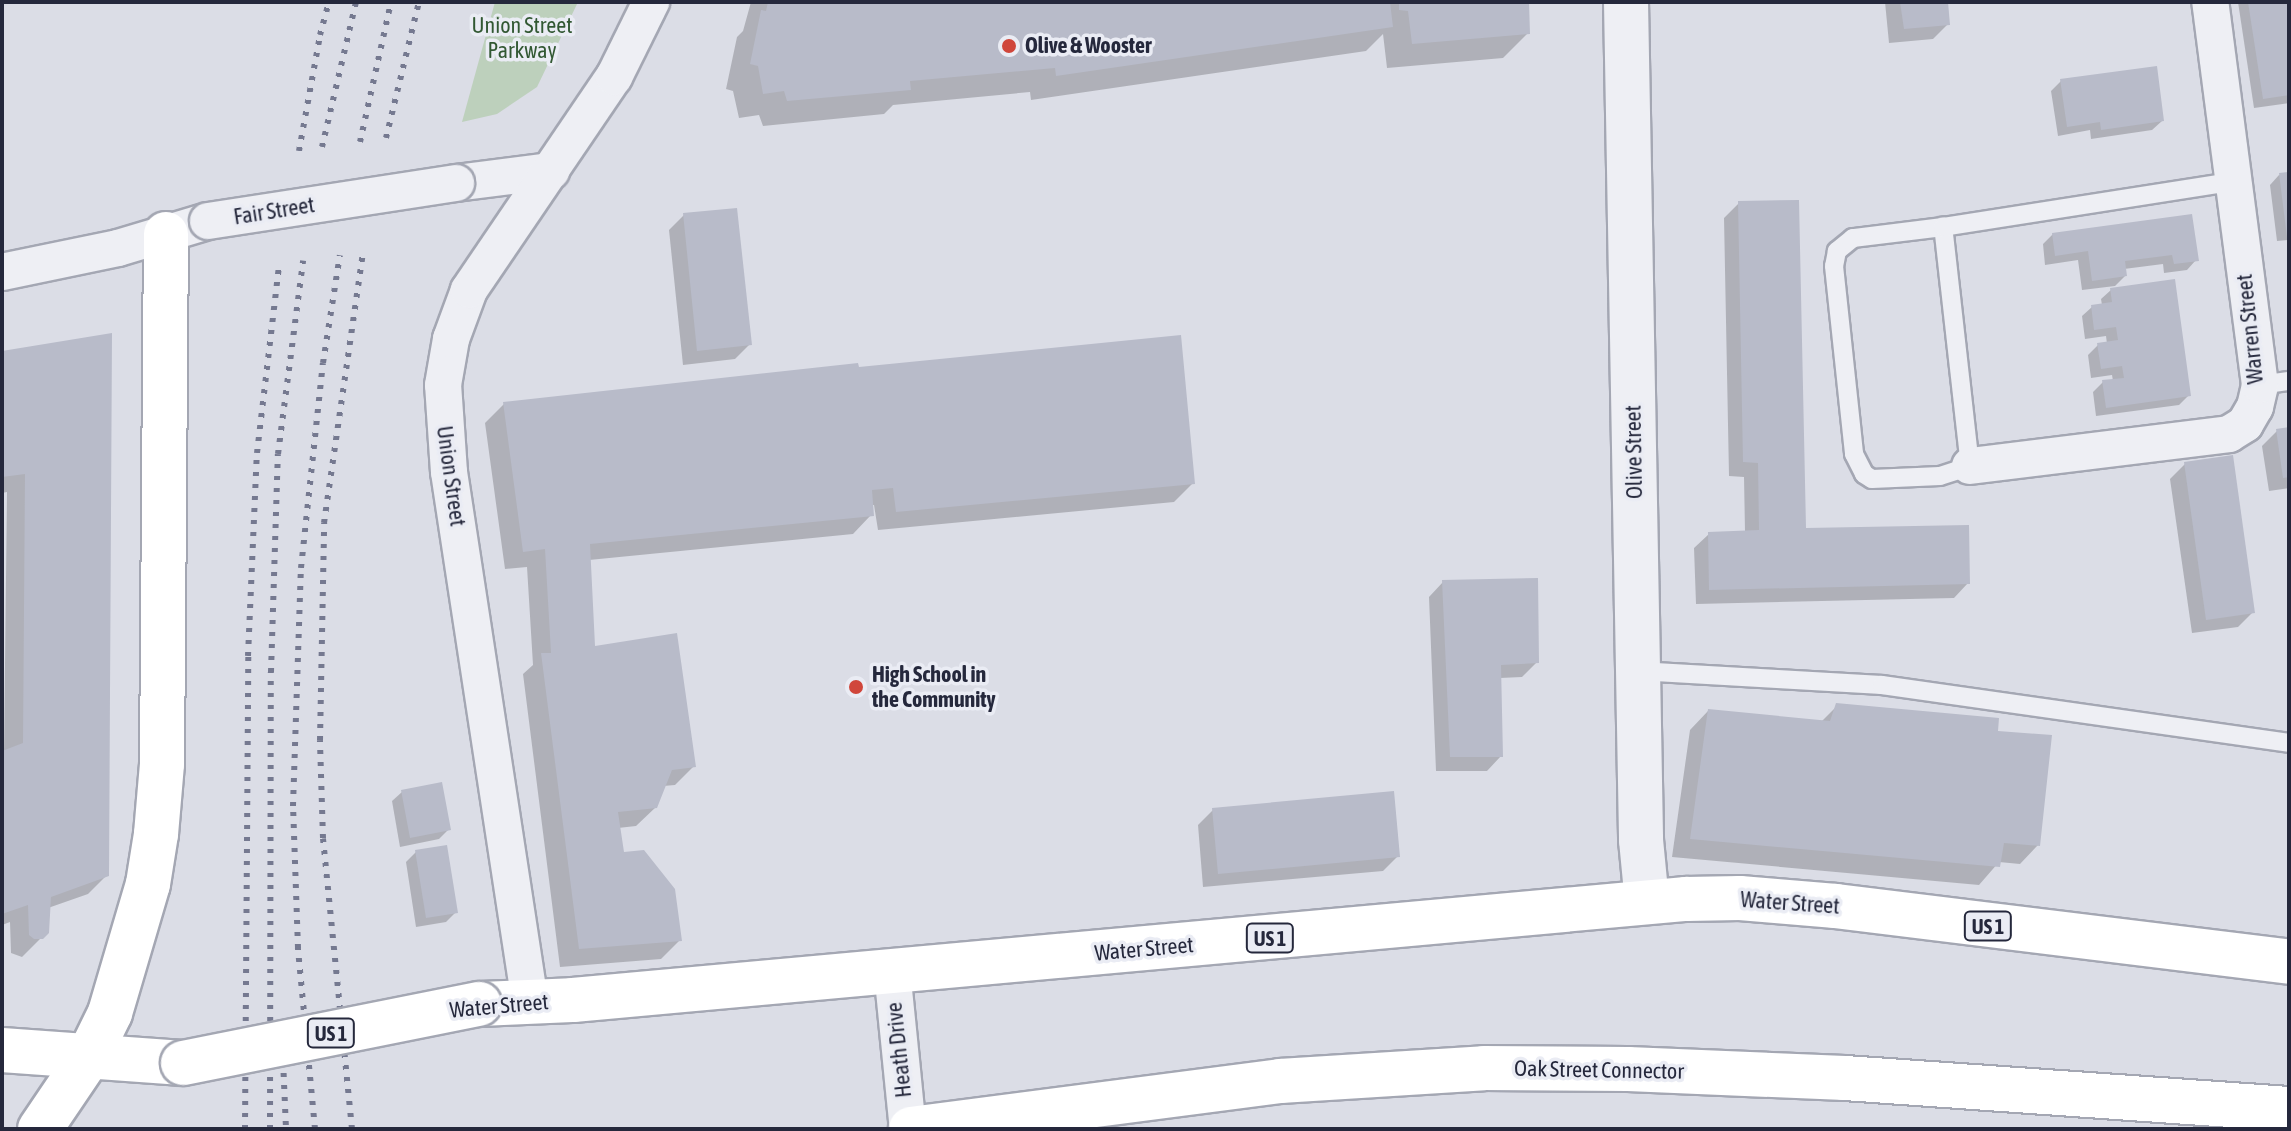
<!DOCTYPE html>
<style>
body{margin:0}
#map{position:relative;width:2291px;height:1131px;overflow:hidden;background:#dbdde6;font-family:"Asap Condensed",sans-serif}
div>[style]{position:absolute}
.green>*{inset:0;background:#bdd0bc}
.shadow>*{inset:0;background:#0003}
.building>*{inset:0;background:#b8bbc9}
.roads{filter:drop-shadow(2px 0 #a4a7b3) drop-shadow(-2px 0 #a4a7b3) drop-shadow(0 2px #a4a7b3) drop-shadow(0 -2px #a4a7b3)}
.service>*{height:18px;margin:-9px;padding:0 9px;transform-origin:9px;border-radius:9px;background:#eeeff4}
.minor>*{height:36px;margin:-18px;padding:0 18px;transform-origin:18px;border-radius:18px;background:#eeeff4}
.tertiary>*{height:44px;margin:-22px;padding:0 22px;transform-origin:22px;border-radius:22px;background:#eeeff4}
.primary>*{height:44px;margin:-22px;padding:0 22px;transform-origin:22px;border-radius:22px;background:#fff}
.motorway>*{height:44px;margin:-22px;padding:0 22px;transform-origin:22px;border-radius:22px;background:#fff}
.rail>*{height:6px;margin-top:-3px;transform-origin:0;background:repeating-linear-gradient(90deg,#757990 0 4px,transparent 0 12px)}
.bridges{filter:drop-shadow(2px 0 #a4a7b3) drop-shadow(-2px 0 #a4a7b3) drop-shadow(0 2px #a4a7b3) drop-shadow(0 -2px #a4a7b3)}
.minor-bridge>*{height:36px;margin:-18px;padding:0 18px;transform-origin:18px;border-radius:18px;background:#eeeff4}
.primary-bridge>*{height:44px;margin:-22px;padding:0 22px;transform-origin:22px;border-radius:22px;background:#fff}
.dots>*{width:22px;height:22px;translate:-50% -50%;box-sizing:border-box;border:4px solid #eaecf4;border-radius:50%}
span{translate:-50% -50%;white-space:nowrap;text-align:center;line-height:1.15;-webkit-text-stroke:7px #eaecf4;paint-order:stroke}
.shield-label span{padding:2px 6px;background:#eaecf4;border:2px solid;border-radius:6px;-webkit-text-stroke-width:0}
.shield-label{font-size:20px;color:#25283c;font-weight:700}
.park-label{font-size:22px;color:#325833}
.poi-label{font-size:22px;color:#25283c;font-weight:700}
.left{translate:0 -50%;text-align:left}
.street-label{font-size:22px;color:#25283c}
.frame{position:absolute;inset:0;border:4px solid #25283c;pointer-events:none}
</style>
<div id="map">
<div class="green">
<div style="clip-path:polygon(495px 2px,578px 2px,537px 87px,497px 114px,462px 122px)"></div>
</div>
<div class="shadow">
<div style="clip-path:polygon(751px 2px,1527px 2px,1528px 33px,1503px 58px,1387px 68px,1383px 34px,1366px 51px,1031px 100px,1030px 92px,893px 105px,884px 114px,763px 126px,759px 115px,739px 118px,733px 91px,726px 89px,737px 37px,743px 31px)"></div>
<div style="clip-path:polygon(1885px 2px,1946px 2px,1948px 24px,1933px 39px,1889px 43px)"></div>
<div style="clip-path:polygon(2238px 2px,2289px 2px,2289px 103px,2254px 108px)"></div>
<div style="clip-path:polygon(2061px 81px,2162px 121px,2152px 130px,2091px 139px,2090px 130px,2058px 136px,2051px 91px)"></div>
<div style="clip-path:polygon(2289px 174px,2289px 240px,2277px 241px,2270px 185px,2279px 175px)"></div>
<div style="clip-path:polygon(1739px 203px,1804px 530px,1968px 583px,1954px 598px,1696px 604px,1694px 548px,1709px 534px,1745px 532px,1744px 477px,1729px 476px,1724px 218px)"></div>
<div style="clip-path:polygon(684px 215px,750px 344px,735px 359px,683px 365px,669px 230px)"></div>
<div style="clip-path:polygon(2190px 216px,2196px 260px,2187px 270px,2164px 273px,2163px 264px,2124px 269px,2125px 276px,2115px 286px,2082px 290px,2078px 260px,2045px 265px,2043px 244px,2053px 234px)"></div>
<div style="clip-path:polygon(2111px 290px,2189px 395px,2179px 405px,2096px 416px,2093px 392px,2103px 382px,2113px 381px,2112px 375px,2091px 378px,2088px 355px,2098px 345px,2107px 344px,2106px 336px,2085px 339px,2082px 316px,2092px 307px,2102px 305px,2101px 299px)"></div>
<div style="clip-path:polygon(2px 353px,107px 875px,88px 894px,48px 908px,47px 932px,22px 957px,11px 953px,10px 922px,2px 925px,7px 492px,2px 493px)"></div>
<div style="clip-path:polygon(857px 369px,1193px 483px,1174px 502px,878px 530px,874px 505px,871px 505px,871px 515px,853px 534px,589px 560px,593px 648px,694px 766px,675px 785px,663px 786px,656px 807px,636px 826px,618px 828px,622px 854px,680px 940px,661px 959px,560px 967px,523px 674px,533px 665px,527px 567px,505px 569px,485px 423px,504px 404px)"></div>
<div style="clip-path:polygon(2289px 429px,2289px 488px,2269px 491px,2262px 446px,2277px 431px)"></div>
<div style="clip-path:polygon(2185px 464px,2253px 612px,2238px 627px,2192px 633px,2170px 479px)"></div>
<div style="clip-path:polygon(1443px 582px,1537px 662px,1522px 677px,1500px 678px,1501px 756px,1487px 771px,1436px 771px,1429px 597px)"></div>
<div style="clip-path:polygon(1837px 706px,1996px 733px,2038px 845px,2020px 864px,1999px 862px,1979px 885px,1672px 857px,1690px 730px,1708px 711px,1821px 722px)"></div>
<div style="clip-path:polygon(402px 792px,449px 829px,439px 839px,400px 847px,392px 801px)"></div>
<div style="clip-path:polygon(1213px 810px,1398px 856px,1383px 871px,1203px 887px,1198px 825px)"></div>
<div style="clip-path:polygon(416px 852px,455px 913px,446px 922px,416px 927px,406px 862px)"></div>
</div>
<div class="building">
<div style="clip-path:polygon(768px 2px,1390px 2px,1393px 27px,1056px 76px,1055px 68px,910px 81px,911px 90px,787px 101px,784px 91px,763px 94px,758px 66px,750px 64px,761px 10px,766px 11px)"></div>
<div style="clip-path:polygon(1399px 2px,1529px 2px,1530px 34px,1412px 44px,1408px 11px,1399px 10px)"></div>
<div style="clip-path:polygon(1900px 2px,1948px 2px,1950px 25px,1904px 29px)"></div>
<div style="clip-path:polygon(2248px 2px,2289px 2px,2289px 95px,2263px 99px)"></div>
<div style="clip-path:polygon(2157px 66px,2164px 121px,2101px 130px,2100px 122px,2067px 127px,2060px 79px)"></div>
<div style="clip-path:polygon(2289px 172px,2289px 237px,2287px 237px,2279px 173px)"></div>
<div style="clip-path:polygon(1799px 200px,1806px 528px,1969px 525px,1970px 584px,1709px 590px,1708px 532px,1759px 530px,1758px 463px,1743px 462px,1738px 201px)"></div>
<div style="clip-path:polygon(737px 208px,752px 345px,697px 351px,683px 213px)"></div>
<div style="clip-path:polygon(2192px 214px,2199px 261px,2174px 264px,2172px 255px,2125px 261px,2127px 276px,2092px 281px,2088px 251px,2055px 256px,2052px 233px)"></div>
<div style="clip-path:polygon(2175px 279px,2191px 396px,2106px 408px,2102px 380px,2124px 378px,2122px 366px,2101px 369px,2097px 343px,2118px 340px,2116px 327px,2094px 330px,2091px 305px,2112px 302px,2110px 288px)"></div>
<div style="clip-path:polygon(112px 333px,109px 876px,51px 897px,49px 933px,43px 939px,34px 939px,29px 935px,28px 905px,2px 914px,2px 751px,23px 743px,25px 474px,2px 477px,2px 351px)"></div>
<div style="clip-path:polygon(1181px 335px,1195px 484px,896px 512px,893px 488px,872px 490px,874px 516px,590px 544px,595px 646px,677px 633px,696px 767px,672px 770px,657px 808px,618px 812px,624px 852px,644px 850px,675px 889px,682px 941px,579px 949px,541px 653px,551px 653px,545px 549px,523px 552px,503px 402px,858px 363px,859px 367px)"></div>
<div style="clip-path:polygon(2289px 427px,2289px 477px,2283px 478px,2276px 429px)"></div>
<div style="clip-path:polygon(2233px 455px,2255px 613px,2206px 620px,2184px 462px)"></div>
<div style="clip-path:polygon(1538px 578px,1539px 663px,1501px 665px,1503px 757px,1450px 757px,1442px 580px)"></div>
<div style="clip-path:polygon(1836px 703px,1999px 718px,1998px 731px,2052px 735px,2040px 846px,2004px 843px,2000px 867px,1690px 839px,1708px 709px,1830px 721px)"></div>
<div style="clip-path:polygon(442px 782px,451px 830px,410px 838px,401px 790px)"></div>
<div style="clip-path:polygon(1394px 791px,1400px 857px,1218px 874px,1212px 808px)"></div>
<div style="clip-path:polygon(447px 845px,458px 913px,426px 918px,415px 850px)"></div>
</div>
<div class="roads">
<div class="service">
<div style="left:1943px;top:227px;width:91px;rotate:173deg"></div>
<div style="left:1853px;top:238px;width:21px;rotate:141deg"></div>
<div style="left:1837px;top:251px;width:15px;rotate:101deg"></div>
<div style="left:1834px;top:266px;width:189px;rotate:83.9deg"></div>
<div style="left:1854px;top:454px;width:22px;rotate:63deg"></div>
<div style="left:1864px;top:474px;width:9px;rotate:32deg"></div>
<div style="left:1872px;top:479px;width:68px;rotate:-2.5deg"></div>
<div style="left:1940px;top:476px;width:32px;rotate:-18deg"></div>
<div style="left:1970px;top:466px;width:241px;rotate:-96.4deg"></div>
<div style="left:1943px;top:227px;width:291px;rotate:-8.9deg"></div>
<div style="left:2260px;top:385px;width:29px;rotate:-8deg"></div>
<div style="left:1638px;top:671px;width:244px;rotate:3.3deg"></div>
<div style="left:1882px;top:685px;width:411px;rotate:8.1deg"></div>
</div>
<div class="minor">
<div style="left:456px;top:183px;width:96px;rotate:-7.2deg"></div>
<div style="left:2px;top:272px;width:118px;rotate:-11.7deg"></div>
<div style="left:118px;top:248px;width:94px;rotate:-16.7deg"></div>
<div style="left:1970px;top:466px;width:261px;rotate:-7deg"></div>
<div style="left:2229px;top:434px;width:19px;rotate:-32deg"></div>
<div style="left:2245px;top:424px;width:20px;rotate:-60deg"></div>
<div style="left:2255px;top:407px;width:23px;rotate:-77deg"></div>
<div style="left:2260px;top:385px;width:386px;rotate:-97.4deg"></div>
<div style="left:892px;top:970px;width:160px;rotate:84.3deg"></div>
<div style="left:530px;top:1002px;width:536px;rotate:-98.69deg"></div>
<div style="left:449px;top:472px;width:87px;rotate:-93.9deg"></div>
<div style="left:443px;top:385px;width:47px;rotate:-80.1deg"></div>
<div style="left:451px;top:339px;width:52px;rotate:-69.8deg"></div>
<div style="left:469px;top:290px;width:258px;rotate:-55.8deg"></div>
<div style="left:614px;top:77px;width:84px;rotate:-63.7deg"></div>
</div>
<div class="tertiary">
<div style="left:1626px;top:2px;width:838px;rotate:88.97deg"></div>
<div style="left:1641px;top:840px;width:62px;rotate:84.5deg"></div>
</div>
<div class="primary">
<div style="left:479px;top:1004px;width:94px;rotate:-2.4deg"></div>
<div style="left:573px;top:1000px;width:1118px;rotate:-5.19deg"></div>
<div style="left:1686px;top:899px;width:54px;rotate:-1.1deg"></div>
<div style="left:1740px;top:898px;width:96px;rotate:4.8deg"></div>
<div style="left:1836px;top:906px;width:456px;rotate:7deg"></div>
<div style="left:2px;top:1050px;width:181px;rotate:4.1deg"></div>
<div style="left:40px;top:1129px;width:86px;rotate:-55.9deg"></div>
<div style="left:88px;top:1058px;width:50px;rotate:-63.9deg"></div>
<div style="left:110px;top:1013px;width:134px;rotate:-73.6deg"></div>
<div style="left:148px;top:884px;width:51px;rotate:-80.9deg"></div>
<div style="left:156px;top:834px;width:70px;rotate:-85.1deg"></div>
<div style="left:162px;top:764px;width:530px;rotate:-89.57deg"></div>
</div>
<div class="motorway">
<div style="left:911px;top:1129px;width:372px;rotate:-7.4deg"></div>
<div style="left:1280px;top:1081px;width:204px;rotate:-3.6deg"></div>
<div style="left:1484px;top:1068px;width:144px;rotate:0.4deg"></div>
<div style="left:1628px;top:1069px;width:217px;rotate:2.4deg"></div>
<div style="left:1845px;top:1078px;width:445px;rotate:4deg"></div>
</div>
</div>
<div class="rail">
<div style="left:386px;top:138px;width:140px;rotate:-76.4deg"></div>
<div style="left:360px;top:142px;width:143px;rotate:-77.5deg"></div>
<div style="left:322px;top:147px;width:149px;rotate:-76.8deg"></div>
<div style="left:299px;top:151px;width:118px;rotate:-79.7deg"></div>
<div style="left:320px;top:35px;width:34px;rotate:-75deg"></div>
<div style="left:282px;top:1037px;width:92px;rotate:87.5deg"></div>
<div style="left:245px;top:1129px;width:473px;rotate:-89.6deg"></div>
<div style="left:248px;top:656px;width:203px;rotate:-87.5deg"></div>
<div style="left:257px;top:453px;width:188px;rotate:-83.3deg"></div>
<div style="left:270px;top:1129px;width:457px;rotate:-89.9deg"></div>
<div style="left:271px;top:672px;width:218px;rotate:-88.2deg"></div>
<div style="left:278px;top:454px;width:195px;rotate:-82.6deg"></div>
<div style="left:315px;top:1129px;width:182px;rotate:-95.4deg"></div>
<div style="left:298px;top:948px;width:142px;rotate:-92deg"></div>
<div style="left:293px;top:806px;width:238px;rotate:-88.1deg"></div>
<div style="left:301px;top:568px;width:206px;rotate:-83.9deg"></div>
<div style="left:323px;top:363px;width:109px;rotate:-81.1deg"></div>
<div style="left:352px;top:1129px;width:292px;rotate:-95.7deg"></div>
<div style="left:323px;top:838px;width:98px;rotate:-91.8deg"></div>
<div style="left:320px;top:740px;width:217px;rotate:-88.9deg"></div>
<div style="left:324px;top:523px;width:274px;rotate:-81.8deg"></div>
</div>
<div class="bridges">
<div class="minor-bridge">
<div style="left:208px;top:221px;width:251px;rotate:-8.7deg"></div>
</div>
<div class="primary-bridge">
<div style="left:183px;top:1063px;width:302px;rotate:-11.3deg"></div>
</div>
</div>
<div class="dots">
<div style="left:1009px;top:46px;background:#d0463b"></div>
<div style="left:856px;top:687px;background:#d0463b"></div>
</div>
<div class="shield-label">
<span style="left:1988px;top:926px">US 1</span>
<span style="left:1270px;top:938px">US 1</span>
<span style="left:331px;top:1033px">US 1</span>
</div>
<div class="park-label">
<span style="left:522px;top:38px">Union Street<br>Parkway</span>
</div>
<div class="poi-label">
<span class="left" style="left:1025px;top:46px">Olive &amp; Wooster</span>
<span class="left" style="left:872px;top:687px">High School in<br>the Community</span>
</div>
<div class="street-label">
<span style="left:274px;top:211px;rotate:-9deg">Fair Street</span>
<span style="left:2250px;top:329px;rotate:-96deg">Warren Street</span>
<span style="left:1634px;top:452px;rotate:-91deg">Olive Street</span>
<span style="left:451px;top:476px;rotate:82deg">Union Street</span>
<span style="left:1790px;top:903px;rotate:4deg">Water Street</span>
<span style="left:1144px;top:949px;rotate:-5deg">Water Street</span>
<span style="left:499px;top:1006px;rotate:-5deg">Water Street</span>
<span style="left:899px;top:1050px;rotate:-96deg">Heath Drive</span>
<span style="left:1599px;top:1070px;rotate:1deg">Oak Street Connector</span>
</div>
<div class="frame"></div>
</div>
